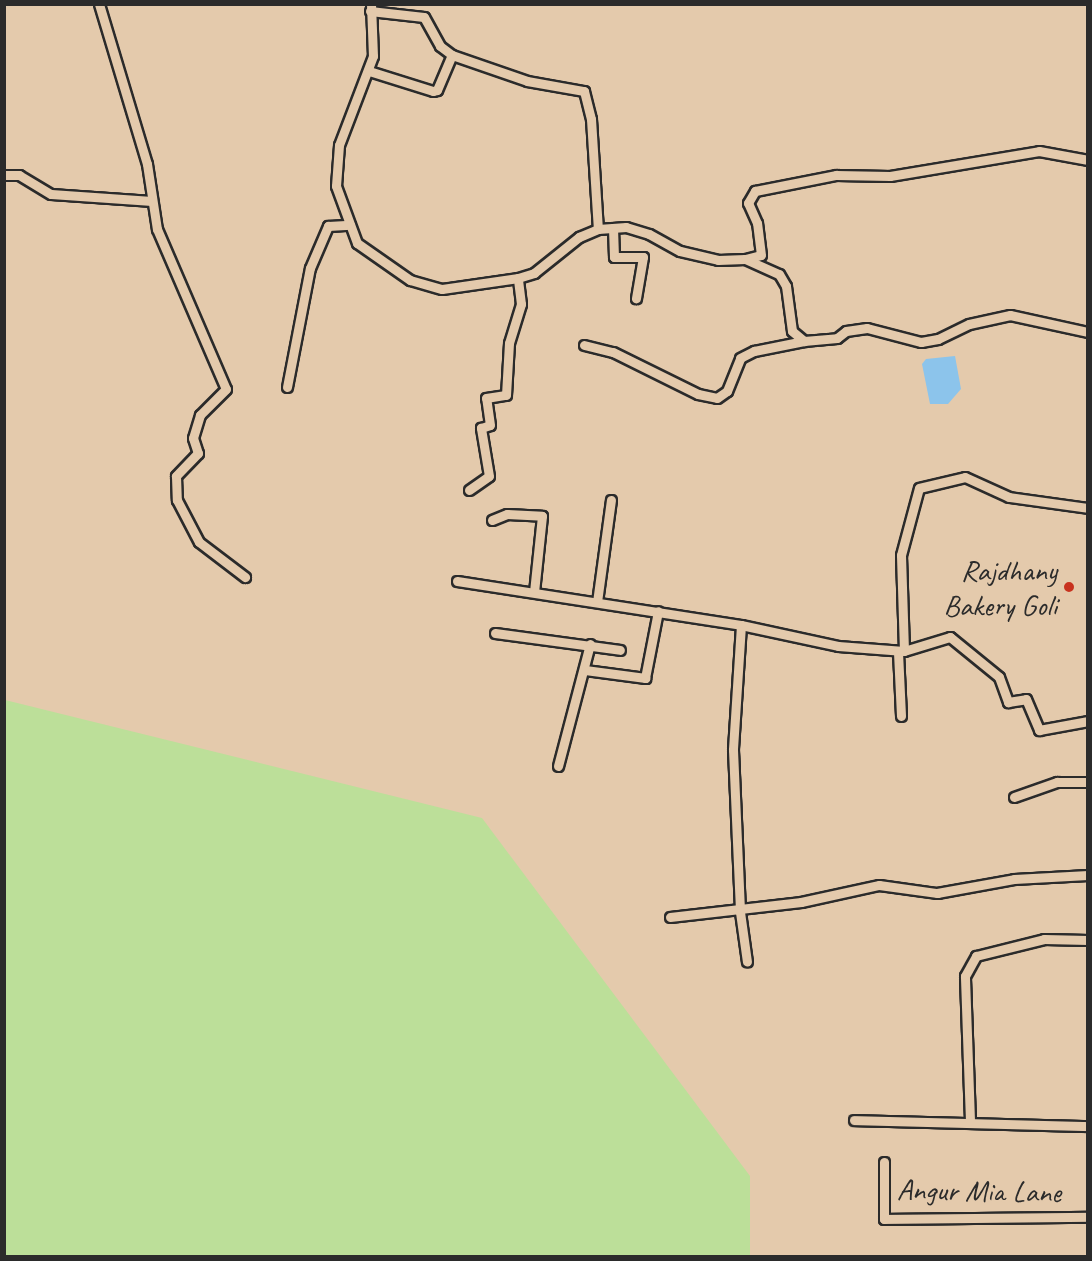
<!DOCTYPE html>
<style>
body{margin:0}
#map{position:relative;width:1092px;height:1261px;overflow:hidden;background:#e4caac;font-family:Caveat,sans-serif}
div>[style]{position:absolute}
.green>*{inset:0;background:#bcdf99}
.water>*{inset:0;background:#8cc4eb}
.roads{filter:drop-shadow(2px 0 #2b2b2b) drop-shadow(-2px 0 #2b2b2b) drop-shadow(0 2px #2b2b2b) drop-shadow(0 -2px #2b2b2b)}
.minor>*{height:9px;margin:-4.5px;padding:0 4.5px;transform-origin:4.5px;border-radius:4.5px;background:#e4caac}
.dots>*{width:16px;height:16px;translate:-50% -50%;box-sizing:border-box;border:3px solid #e4caac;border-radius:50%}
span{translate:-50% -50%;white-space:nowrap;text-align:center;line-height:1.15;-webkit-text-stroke:4.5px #e4caac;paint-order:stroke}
.poi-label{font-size:30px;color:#2b2b2b}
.right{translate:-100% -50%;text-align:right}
.street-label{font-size:30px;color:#2b2b2b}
.frame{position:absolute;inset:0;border:6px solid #2b2b2b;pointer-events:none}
</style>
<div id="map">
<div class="green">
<div style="clip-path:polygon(5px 700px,482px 818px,750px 1176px,750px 1256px,5px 1256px)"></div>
</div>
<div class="water">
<div style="clip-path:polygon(955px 356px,961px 389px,948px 404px,930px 404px,922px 364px,926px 359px)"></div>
</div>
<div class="roads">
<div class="minor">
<div style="left:99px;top:4px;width:167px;rotate:73.3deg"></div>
<div style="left:147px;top:164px;width:66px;rotate:81.3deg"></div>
<div style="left:157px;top:229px;width:174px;rotate:66.7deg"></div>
<div style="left:226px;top:389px;width:37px;rotate:135deg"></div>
<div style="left:200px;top:415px;width:24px;rotate:107deg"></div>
<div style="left:193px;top:438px;width:16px;rotate:72deg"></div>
<div style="left:198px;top:453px;width:32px;rotate:134deg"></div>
<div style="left:176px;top:476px;width:24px;rotate:88deg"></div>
<div style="left:177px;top:500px;width:47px;rotate:62.4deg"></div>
<div style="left:199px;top:542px;width:58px;rotate:37.3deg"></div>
<div style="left:371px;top:4px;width:52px;rotate:87.8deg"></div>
<div style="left:373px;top:56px;width:95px;rotate:110.9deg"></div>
<div style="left:339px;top:145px;width:41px;rotate:94.2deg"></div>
<div style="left:336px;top:186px;width:61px;rotate:69.8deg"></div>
<div style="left:357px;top:243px;width:65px;rotate:34.9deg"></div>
<div style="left:410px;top:280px;width:33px;rotate:16deg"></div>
<div style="left:442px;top:289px;width:77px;rotate:-8.2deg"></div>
<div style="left:518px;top:278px;width:17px;rotate:-17deg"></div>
<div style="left:534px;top:273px;width:58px;rotate:-38.7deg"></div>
<div style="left:579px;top:237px;width:21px;rotate:-23deg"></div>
<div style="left:598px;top:229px;width:28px;rotate:-4deg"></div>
<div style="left:626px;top:227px;width:24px;rotate:17deg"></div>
<div style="left:649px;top:234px;width:35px;rotate:29deg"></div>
<div style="left:680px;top:251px;width:39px;rotate:13deg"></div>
<div style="left:718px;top:260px;width:27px;rotate:-2deg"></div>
<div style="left:745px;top:259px;width:37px;rotate:24deg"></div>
<div style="left:779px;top:274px;width:14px;rotate:60deg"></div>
<div style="left:786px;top:286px;width:45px;rotate:82.4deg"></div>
<div style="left:792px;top:331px;width:16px;rotate:40deg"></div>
<div style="left:804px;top:341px;width:33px;rotate:-5deg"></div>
<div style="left:837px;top:338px;width:11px;rotate:-38deg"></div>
<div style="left:846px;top:331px;width:21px;rotate:-8deg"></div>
<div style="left:867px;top:328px;width:56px;rotate:14.5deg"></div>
<div style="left:921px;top:342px;width:17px;rotate:-10deg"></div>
<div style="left:938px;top:339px;width:34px;rotate:-26deg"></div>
<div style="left:969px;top:324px;width:42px;rotate:-12.4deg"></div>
<div style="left:1010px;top:315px;width:79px;rotate:12.4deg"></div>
<div style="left:370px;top:11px;width:54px;rotate:6.3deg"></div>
<div style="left:424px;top:17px;width:33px;rotate:61deg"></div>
<div style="left:440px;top:46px;width:15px;rotate:37deg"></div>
<div style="left:369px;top:71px;width:67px;rotate:17.4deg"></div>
<div style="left:433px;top:91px;width:4px;rotate:-14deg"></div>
<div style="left:437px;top:90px;width:38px;rotate:-67deg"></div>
<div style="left:452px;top:55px;width:79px;rotate:19.1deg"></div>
<div style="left:527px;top:81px;width:58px;rotate:10deg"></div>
<div style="left:584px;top:91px;width:29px;rotate:76deg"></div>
<div style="left:591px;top:119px;width:110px;rotate:86.4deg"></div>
<div style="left:4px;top:175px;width:15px"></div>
<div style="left:19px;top:175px;width:37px;rotate:31deg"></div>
<div style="left:51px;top:194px;width:101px;rotate:4deg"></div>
<div style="left:613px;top:228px;width:29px;rotate:88deg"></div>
<div style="left:614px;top:257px;width:29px"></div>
<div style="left:643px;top:257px;width:42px;rotate:99.7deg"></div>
<div style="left:745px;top:259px;width:16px;rotate:-14deg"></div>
<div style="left:761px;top:255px;width:32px;rotate:-97deg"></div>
<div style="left:757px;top:223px;width:22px;rotate:-114deg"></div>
<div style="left:748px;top:203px;width:14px;rotate:-60deg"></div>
<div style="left:755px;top:191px;width:83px;rotate:-11.2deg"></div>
<div style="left:836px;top:175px;width:54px;rotate:1.1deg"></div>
<div style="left:890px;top:176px;width:151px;rotate:-9.5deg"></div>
<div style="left:1039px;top:151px;width:50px;rotate:10.4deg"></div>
<div style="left:584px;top:345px;width:30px;rotate:14deg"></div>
<div style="left:613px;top:352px;width:95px;rotate:26.3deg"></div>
<div style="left:698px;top:394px;width:19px;rotate:12deg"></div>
<div style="left:717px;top:398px;width:12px;rotate:-35deg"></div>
<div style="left:727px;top:391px;width:35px;rotate:-68deg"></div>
<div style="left:740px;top:358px;width:16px;rotate:-27deg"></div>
<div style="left:754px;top:351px;width:51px;rotate:-11.3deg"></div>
<div style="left:287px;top:387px;width:121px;rotate:-79.1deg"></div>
<div style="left:310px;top:268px;width:46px;rotate:-66.8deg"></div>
<div style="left:328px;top:226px;width:22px;rotate:-3deg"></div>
<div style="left:469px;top:490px;width:24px;rotate:-35deg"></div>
<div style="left:489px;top:476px;width:49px;rotate:-99.5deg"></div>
<div style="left:481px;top:428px;width:9px;rotate:-18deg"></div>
<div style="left:490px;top:425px;width:27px;rotate:-98deg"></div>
<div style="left:486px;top:398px;width:20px;rotate:-9deg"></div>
<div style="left:506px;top:395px;width:52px;rotate:-86.7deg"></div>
<div style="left:509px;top:343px;width:41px;rotate:-72.9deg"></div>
<div style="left:521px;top:304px;width:26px;rotate:-97deg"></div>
<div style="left:492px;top:520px;width:16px;rotate:-22deg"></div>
<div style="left:507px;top:514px;width:35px;rotate:3deg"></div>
<div style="left:542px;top:516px;width:76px;rotate:96deg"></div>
<div style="left:457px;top:581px;width:287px;rotate:8.8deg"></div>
<div style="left:741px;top:625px;width:99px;rotate:12.2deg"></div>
<div style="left:838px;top:646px;width:66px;rotate:4.3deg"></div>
<div style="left:904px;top:651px;width:48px;rotate:-16.9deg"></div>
<div style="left:950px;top:637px;width:63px;rotate:39.2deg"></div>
<div style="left:999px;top:677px;width:27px;rotate:70deg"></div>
<div style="left:1008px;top:702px;width:18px;rotate:-9deg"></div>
<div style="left:1026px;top:699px;width:34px;rotate:67deg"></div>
<div style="left:1039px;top:730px;width:50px;rotate:-10.4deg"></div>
<div style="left:597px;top:602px;width:103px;rotate:-82.2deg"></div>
<div style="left:741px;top:625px;width:125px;rotate:93.7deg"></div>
<div style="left:733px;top:750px;width:162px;rotate:87.5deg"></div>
<div style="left:740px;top:912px;width:50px;rotate:82deg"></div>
<div style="left:495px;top:633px;width:126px;rotate:7.7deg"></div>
<div style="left:904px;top:651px;width:96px;rotate:-91.8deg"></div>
<div style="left:901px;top:555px;width:69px;rotate:-75deg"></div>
<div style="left:919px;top:488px;width:47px;rotate:-13.4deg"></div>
<div style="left:965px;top:477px;width:48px;rotate:24.4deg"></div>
<div style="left:1009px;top:497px;width:80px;rotate:7.9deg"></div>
<div style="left:898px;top:652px;width:64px;rotate:87.3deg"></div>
<div style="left:585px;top:670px;width:61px;rotate:7.6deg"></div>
<div style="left:645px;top:678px;width:68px;rotate:-79deg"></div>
<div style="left:558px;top:766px;width:126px;rotate:-75.3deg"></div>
<div style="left:1014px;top:797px;width:46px;rotate:-19.2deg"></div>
<div style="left:1057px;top:782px;width:31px"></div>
<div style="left:670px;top:917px;width:132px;rotate:-6.5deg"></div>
<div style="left:801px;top:902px;width:80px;rotate:-12.3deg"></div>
<div style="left:879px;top:885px;width:59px;rotate:7.9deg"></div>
<div style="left:937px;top:893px;width:78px;rotate:-10.3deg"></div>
<div style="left:1014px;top:879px;width:74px;rotate:-3.1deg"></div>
<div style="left:854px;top:1120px;width:234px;rotate:1.5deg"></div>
<div style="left:970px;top:1121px;width:145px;rotate:-92deg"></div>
<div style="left:965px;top:976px;width:23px;rotate:-61deg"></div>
<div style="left:976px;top:956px;width:70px;rotate:-14deg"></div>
<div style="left:1044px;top:939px;width:44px;rotate:1.3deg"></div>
<div style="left:884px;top:1162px;width:57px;rotate:90deg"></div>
<div style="left:884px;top:1219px;width:204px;rotate:-0.6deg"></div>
</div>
</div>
<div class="dots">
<div style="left:1069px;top:587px;background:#c8321e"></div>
</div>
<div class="poi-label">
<span class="right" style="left:1057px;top:587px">Rajdhany<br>Bakery Goli</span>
</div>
<div class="street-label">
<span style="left:979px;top:1191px;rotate:1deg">Angur Mia Lane</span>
</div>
<div class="frame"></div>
</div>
